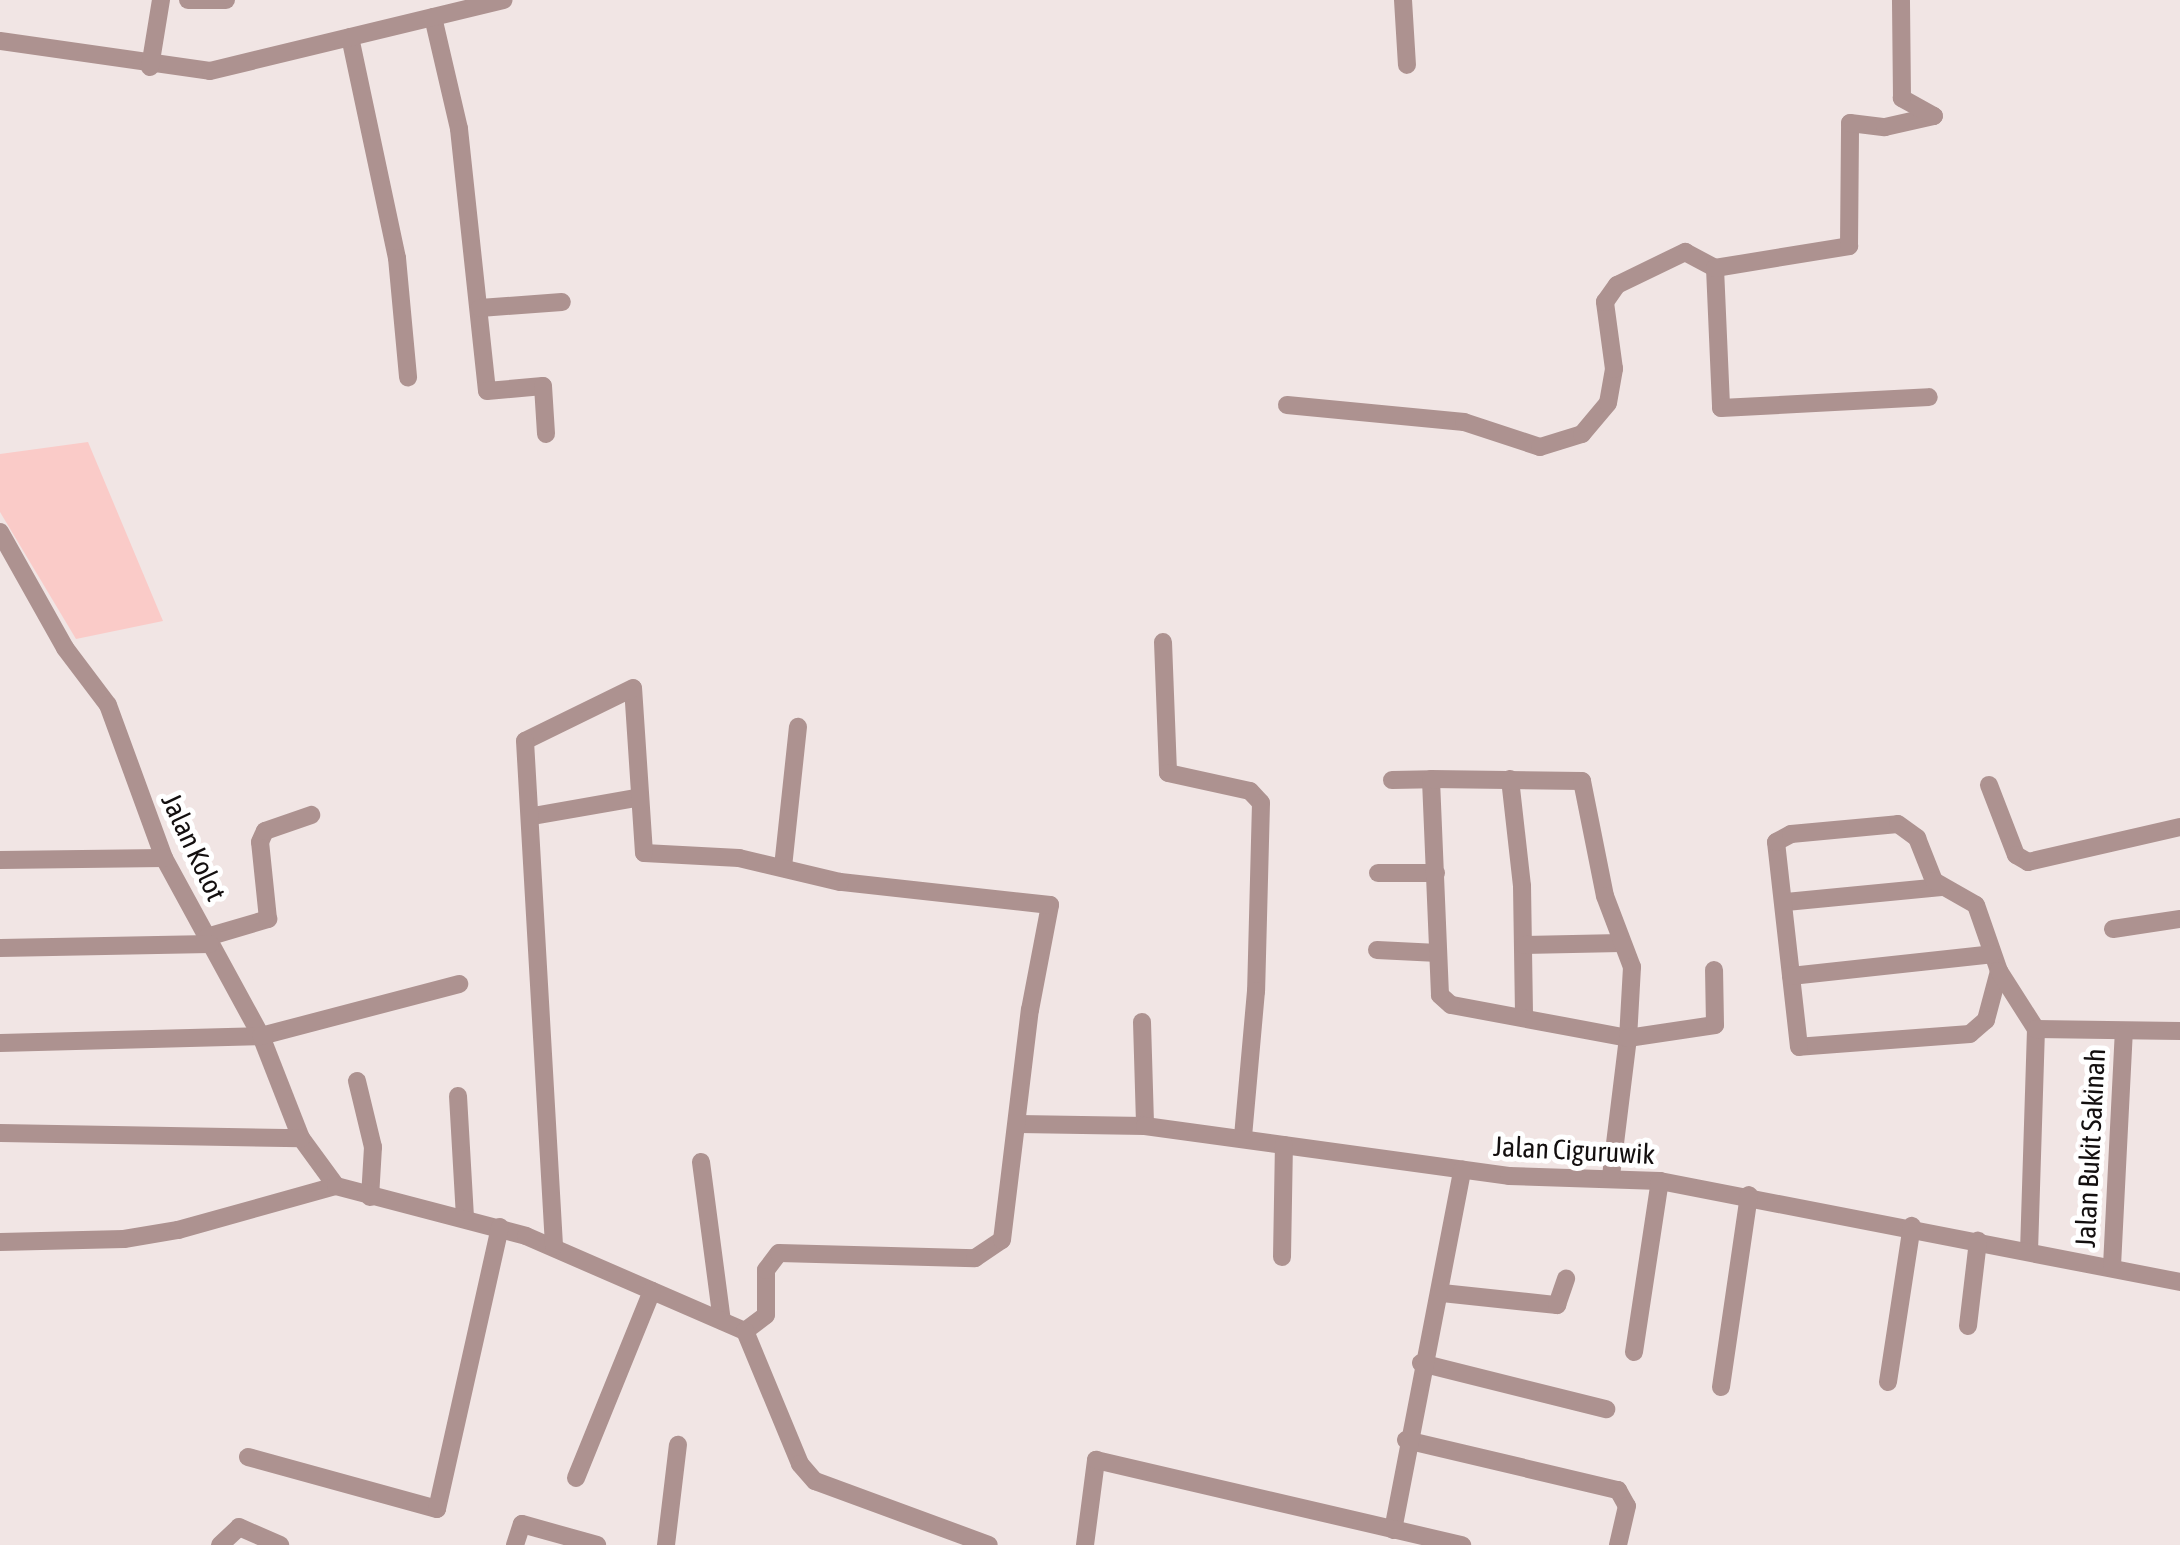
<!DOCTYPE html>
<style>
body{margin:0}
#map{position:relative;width:2180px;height:1545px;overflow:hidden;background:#f1e5e4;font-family:"Asap Condensed",sans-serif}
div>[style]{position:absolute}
.green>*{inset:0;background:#facbc8}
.minor>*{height:18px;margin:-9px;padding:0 9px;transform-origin:9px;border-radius:9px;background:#ad9290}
span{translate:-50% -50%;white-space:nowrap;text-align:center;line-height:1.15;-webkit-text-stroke:10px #fff;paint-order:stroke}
.street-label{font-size:28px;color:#130f0f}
</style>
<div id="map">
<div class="green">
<div style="clip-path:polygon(88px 442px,163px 621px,76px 639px,0 512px,0 454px)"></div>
</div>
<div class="minor">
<div style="left:188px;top:0;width:38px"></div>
<div style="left:1403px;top:0;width:65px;rotate:86.5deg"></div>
<div style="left:433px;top:17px;width:115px;rotate:76.9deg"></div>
<div style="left:459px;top:129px;width:263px;rotate:83.9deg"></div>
<div style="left:487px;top:391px;width:56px;rotate:-5.1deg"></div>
<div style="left:543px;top:386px;width:48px;rotate:86.4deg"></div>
<div style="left:350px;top:37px;width:226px;rotate:78deg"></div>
<div style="left:397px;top:258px;width:120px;rotate:84.7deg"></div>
<div style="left:0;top:41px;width:212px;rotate:8.1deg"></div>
<div style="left:210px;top:71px;width:302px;rotate:-13.6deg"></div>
<div style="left:150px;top:67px;width:68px;rotate:-80.7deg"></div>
<div style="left:1715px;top:268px;width:140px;rotate:87.5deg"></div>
<div style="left:1721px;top:408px;width:208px;rotate:-3deg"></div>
<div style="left:480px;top:308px;width:82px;rotate:-4.2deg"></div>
<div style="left:1287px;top:405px;width:178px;rotate:5.5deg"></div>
<div style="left:1464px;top:422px;width:80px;rotate:18.2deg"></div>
<div style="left:1540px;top:447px;width:44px;rotate:-17.2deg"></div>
<div style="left:1582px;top:434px;width:40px;rotate:-50deg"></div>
<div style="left:1608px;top:403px;width:35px;rotate:-80deg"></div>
<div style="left:1614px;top:369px;width:68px;rotate:-97.7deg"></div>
<div style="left:1605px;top:302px;width:21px;rotate:-55deg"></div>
<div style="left:1617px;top:285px;width:76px;rotate:-25.9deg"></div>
<div style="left:1685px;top:252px;width:34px;rotate:28deg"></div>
<div style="left:1715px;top:268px;width:136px;rotate:-9.3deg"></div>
<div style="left:1849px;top:246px;width:123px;rotate:-89.5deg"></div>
<div style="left:1850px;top:123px;width:35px;rotate:7deg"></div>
<div style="left:1885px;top:127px;width:50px;rotate:-12.7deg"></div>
<div style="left:1934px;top:116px;width:37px;rotate:-151deg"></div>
<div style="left:1902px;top:98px;width:98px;rotate:-90.6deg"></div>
<div style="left:0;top:532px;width:133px;rotate:60.7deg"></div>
<div style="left:65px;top:648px;width:71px;rotate:53deg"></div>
<div style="left:108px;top:705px;width:163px;rotate:69.9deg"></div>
<div style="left:164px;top:858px;width:203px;rotate:61.4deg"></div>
<div style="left:261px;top:1036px;width:110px;rotate:68.6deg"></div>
<div style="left:301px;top:1138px;width:59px;rotate:53.9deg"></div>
<div style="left:1163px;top:642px;width:131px;rotate:87.8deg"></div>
<div style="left:1168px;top:773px;width:84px;rotate:12.4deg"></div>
<div style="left:1250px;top:791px;width:16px;rotate:47deg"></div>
<div style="left:1261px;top:803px;width:188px;rotate:91.5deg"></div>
<div style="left:1256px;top:991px;width:146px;rotate:95.1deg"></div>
<div style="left:1510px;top:779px;width:108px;rotate:83.6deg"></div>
<div style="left:1522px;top:886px;width:132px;rotate:89.1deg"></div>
<div style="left:1392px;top:780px;width:39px;rotate:-1deg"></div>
<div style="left:1989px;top:785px;width:75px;rotate:68.9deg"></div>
<div style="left:2016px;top:855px;width:14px;rotate:30deg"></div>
<div style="left:2028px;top:862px;width:156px;rotate:-13deg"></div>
<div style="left:533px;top:816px;width:105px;rotate:-9.9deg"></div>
<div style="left:0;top:860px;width:164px;rotate:-0.7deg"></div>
<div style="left:783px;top:867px;width:141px;rotate:-83.9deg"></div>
<div style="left:1378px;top:873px;width:58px"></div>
<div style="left:1786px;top:902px;width:156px;rotate:-5.5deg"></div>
<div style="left:2113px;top:929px;width:68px;rotate:-8.5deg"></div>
<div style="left:207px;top:937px;width:64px;rotate:-16.4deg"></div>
<div style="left:268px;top:919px;width:77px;rotate:-95.9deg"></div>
<div style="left:260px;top:842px;width:12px;rotate:-66deg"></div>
<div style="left:265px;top:831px;width:49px;rotate:-19.2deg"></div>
<div style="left:1524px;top:945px;width:97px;rotate:-1.2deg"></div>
<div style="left:0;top:948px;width:210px;rotate:-1.1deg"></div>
<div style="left:1377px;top:950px;width:61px;rotate:2.8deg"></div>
<div style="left:1999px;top:971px;width:51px;rotate:104.9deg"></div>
<div style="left:1986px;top:1020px;width:21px;rotate:139deg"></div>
<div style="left:1970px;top:1034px;width:171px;rotate:175.7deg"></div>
<div style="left:1799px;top:1047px;width:206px;rotate:-96.4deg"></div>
<div style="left:1776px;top:842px;width:17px;rotate:-28deg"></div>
<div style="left:1791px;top:834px;width:107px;rotate:-5.3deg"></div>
<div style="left:1898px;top:824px;width:24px;rotate:36deg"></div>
<div style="left:1917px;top:838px;width:46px;rotate:68.4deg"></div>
<div style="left:1934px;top:881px;width:48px;rotate:29.7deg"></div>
<div style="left:1976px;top:905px;width:70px;rotate:70.8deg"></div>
<div style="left:1999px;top:971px;width:69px;rotate:57.5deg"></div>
<div style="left:2036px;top:1029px;width:222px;rotate:91.8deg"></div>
<div style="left:1791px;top:976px;width:202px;rotate:-6.2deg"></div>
<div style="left:1142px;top:1022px;width:104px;rotate:88.3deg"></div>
<div style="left:2036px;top:1029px;width:144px;rotate:0.8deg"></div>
<div style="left:0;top:1043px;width:261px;rotate:-1.5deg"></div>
<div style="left:261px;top:1036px;width:205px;rotate:-14.7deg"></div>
<div style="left:357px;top:1081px;width:68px;rotate:76.4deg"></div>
<div style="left:373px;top:1147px;width:50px;rotate:93.4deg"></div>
<div style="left:458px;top:1096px;width:123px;rotate:86.7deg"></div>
<div style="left:1019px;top:1124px;width:126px;rotate:0.9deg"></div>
<div style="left:1145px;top:1126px;width:367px;rotate:7.8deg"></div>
<div style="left:1509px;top:1176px;width:151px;rotate:1.9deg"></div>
<div style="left:1660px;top:1181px;width:530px;rotate:10.99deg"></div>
<div style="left:0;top:1133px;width:301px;rotate:1deg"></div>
<div style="left:701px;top:1162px;width:160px;rotate:82.5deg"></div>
<div style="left:1611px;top:1176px;width:139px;rotate:-83deg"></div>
<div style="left:1628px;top:1038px;width:180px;rotate:-169.4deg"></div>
<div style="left:1451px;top:1005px;width:15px;rotate:-138deg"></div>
<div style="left:1440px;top:995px;width:216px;rotate:-92.4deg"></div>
<div style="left:1431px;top:779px;width:151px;rotate:0.8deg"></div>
<div style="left:1582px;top:781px;width:117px;rotate:78.7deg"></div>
<div style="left:1605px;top:896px;width:76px;rotate:69.2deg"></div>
<div style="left:1632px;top:967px;width:71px;rotate:93.2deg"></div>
<div style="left:1628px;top:1038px;width:88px;rotate:-8.5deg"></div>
<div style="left:1715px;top:1025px;width:55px;rotate:-91deg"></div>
<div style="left:0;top:1242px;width:124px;rotate:-1.4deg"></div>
<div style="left:124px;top:1239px;width:55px;rotate:-9.5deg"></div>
<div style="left:178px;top:1230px;width:164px;rotate:-15.6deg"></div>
<div style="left:336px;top:1186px;width:196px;rotate:14.7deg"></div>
<div style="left:526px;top:1236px;width:239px;rotate:23.5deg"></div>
<div style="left:745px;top:1331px;width:26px;rotate:-37deg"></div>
<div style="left:766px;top:1315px;width:45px;rotate:-90deg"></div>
<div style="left:766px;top:1270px;width:21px;rotate:-53deg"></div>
<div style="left:779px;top:1253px;width:196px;rotate:1.5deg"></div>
<div style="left:975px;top:1258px;width:32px;rotate:-34deg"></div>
<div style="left:1002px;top:1240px;width:232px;rotate:-83.1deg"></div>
<div style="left:1030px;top:1010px;width:107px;rotate:-79.2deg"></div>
<div style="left:1050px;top:905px;width:211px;rotate:-173.7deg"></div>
<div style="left:840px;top:882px;width:104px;rotate:-166.6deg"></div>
<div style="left:739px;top:858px;width:95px;rotate:-177deg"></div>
<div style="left:644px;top:853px;width:165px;rotate:-93.8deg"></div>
<div style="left:633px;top:688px;width:120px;rotate:153.9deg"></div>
<div style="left:525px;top:741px;width:506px;rotate:86.71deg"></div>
<div style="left:1282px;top:1257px;width:112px;rotate:-89deg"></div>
<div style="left:2112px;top:1266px;width:233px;rotate:-87.1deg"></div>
<div style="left:1442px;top:1293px;width:116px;rotate:6deg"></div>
<div style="left:1557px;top:1305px;width:28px;rotate:-71deg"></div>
<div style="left:1968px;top:1326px;width:86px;rotate:-83.3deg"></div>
<div style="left:745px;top:1331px;width:144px;rotate:67.5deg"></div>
<div style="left:800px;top:1464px;width:23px;rotate:49deg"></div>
<div style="left:815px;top:1481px;width:185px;rotate:20.2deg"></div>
<div style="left:1634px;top:1352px;width:173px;rotate:-81.4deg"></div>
<div style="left:1421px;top:1363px;width:191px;rotate:14deg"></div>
<div style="left:1888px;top:1382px;width:158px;rotate:-81.3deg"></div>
<div style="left:1721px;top:1387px;width:194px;rotate:-81.7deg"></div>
<div style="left:1406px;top:1440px;width:218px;rotate:13.3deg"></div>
<div style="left:1618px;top:1490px;width:18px;rotate:61deg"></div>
<div style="left:1627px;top:1506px;width:40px;rotate:103deg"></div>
<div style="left:248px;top:1457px;width:196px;rotate:15.4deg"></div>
<div style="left:437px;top:1509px;width:289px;rotate:-77.4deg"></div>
<div style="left:576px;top:1478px;width:202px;rotate:-67.9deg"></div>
<div style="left:1393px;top:1530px;width:367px;rotate:-79.1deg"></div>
<div style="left:220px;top:1545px;width:26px;rotate:-43deg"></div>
<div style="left:239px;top:1527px;width:45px;rotate:23.7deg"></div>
<div style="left:515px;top:1545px;width:22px;rotate:-72deg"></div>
<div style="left:522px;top:1524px;width:78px;rotate:15.6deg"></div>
<div style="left:666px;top:1545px;width:101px;rotate:-83.2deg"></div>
<div style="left:1085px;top:1545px;width:86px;rotate:-82.6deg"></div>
<div style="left:1096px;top:1460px;width:376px;rotate:13.1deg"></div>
</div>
<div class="street-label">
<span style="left:194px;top:847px;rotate:65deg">Jalan Kolot</span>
<span style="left:2090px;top:1148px;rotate:-87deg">Jalan Bukit Sakinah</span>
<span style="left:1574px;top:1150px;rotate:3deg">Jalan Ciguruwik</span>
</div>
</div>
